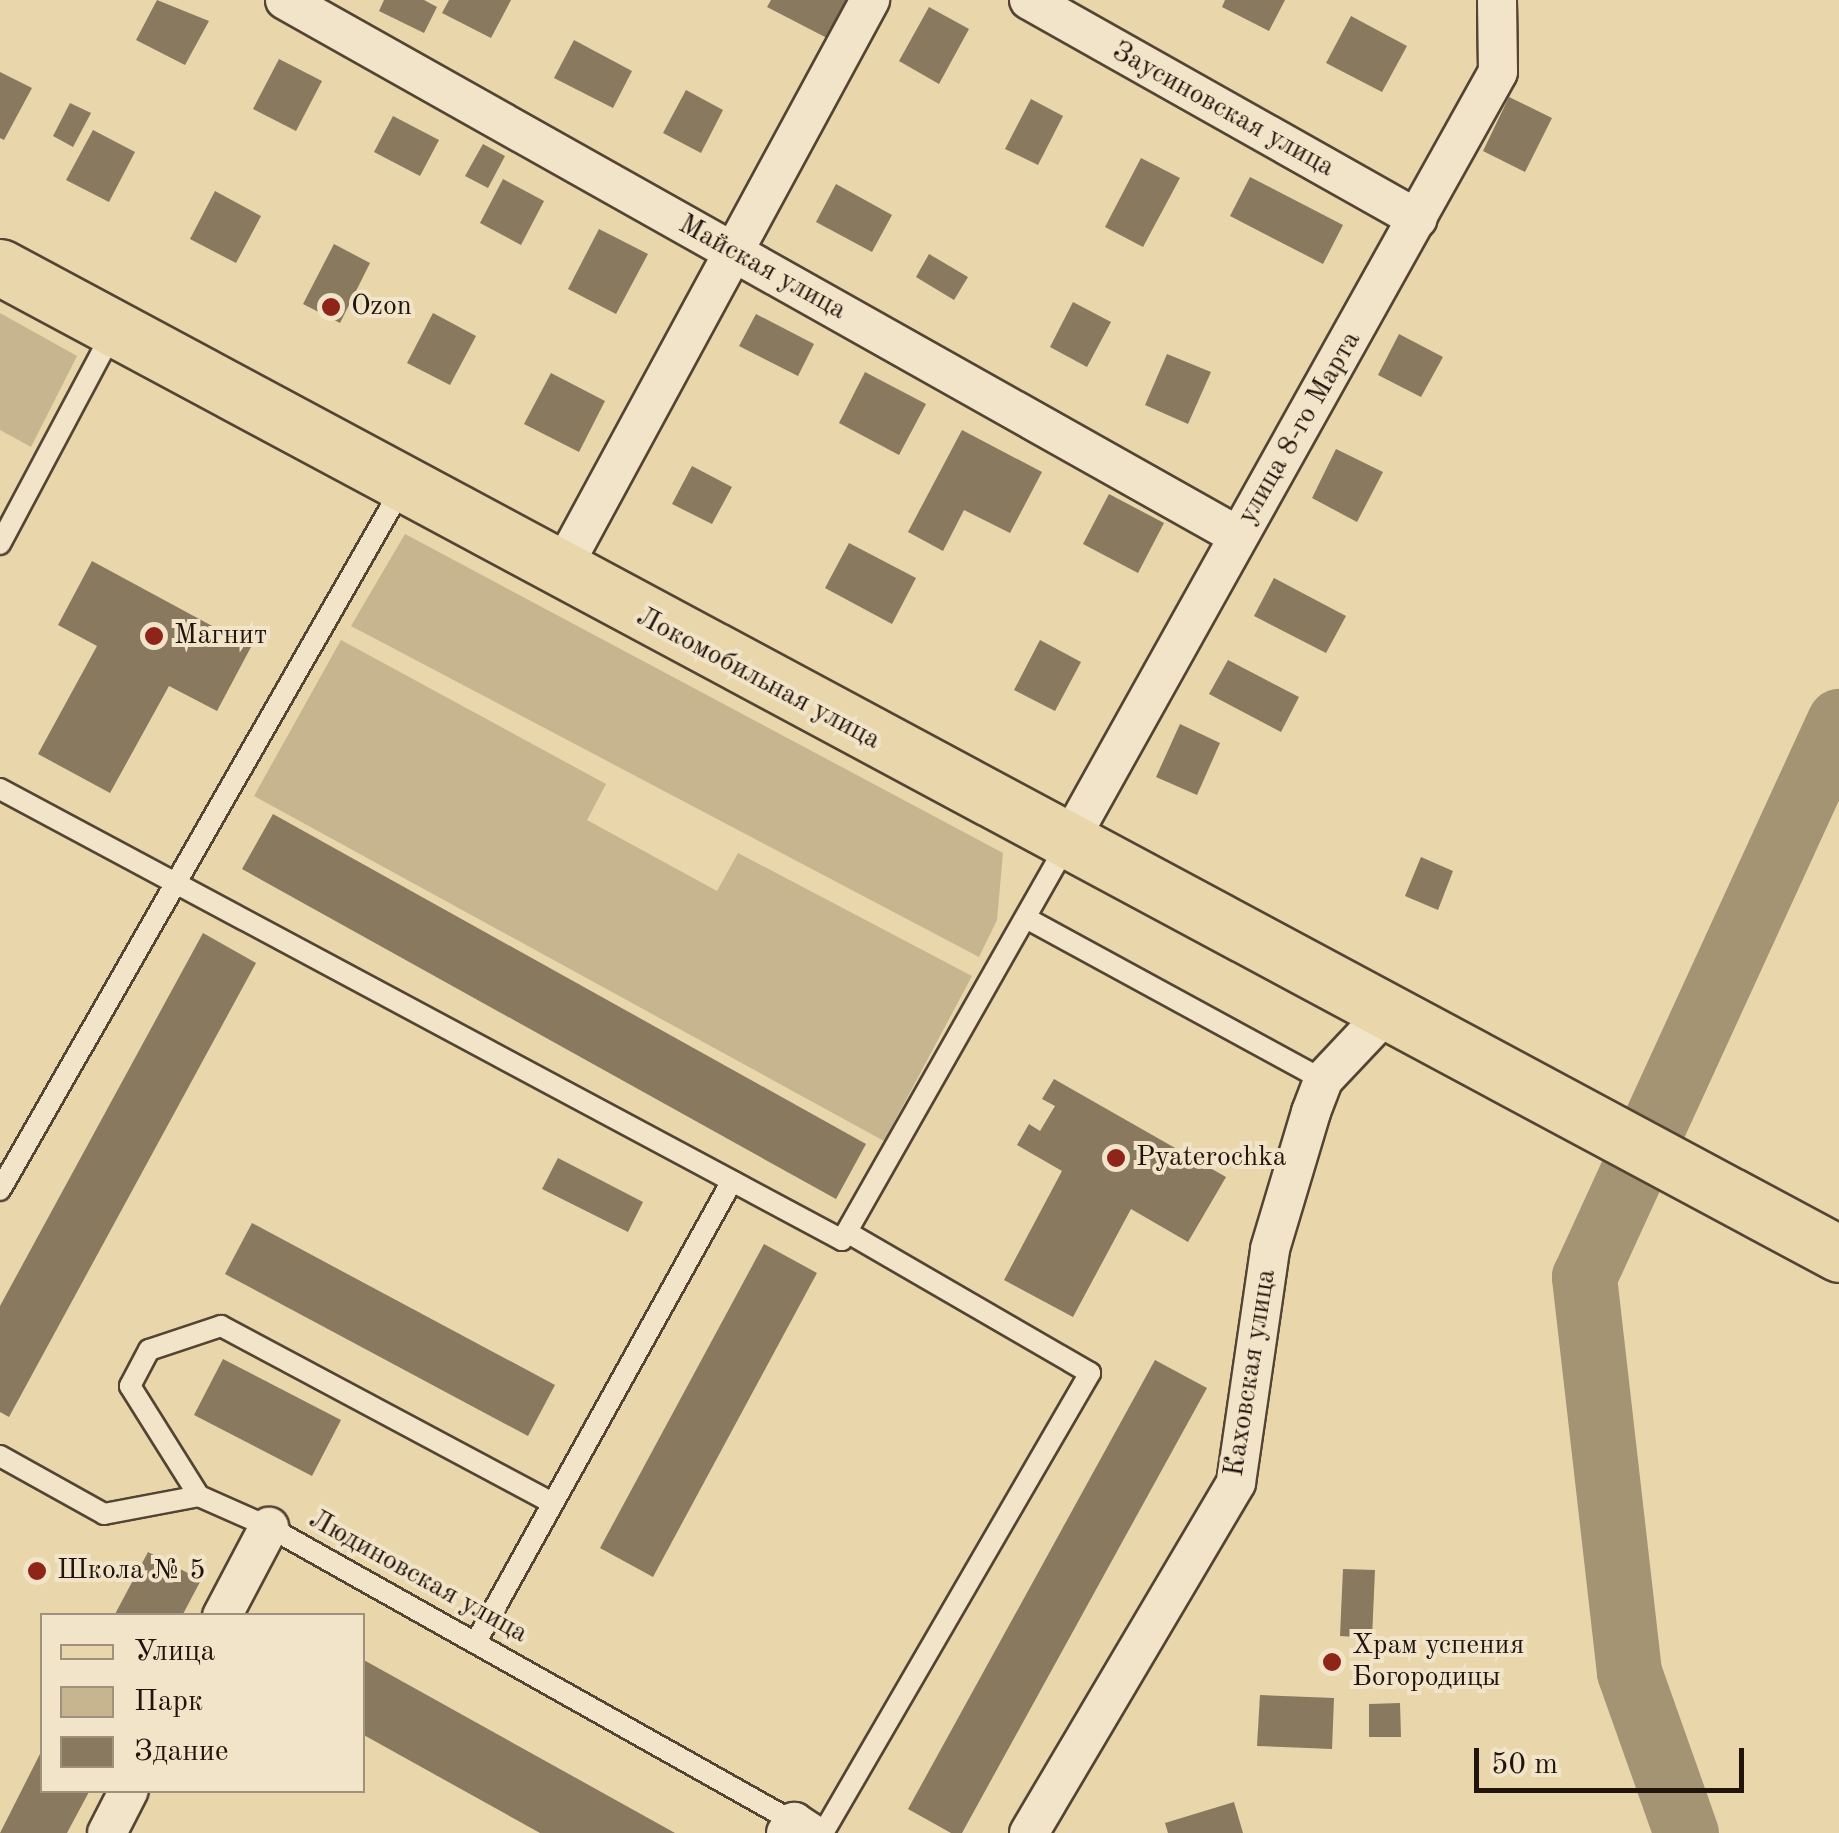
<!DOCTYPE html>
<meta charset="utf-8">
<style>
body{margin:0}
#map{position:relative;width:1839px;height:1833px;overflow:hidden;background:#e9d6aa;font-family:"Old Standard TT",serif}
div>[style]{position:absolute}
.green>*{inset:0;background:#c7b58f}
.river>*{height:65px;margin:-32.5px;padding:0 32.5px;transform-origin:32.5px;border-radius:32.5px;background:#a59474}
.building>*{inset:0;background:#89795e}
.roads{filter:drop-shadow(2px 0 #534434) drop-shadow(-2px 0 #534434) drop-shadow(0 2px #534434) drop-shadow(0 -2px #534434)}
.lane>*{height:20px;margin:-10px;padding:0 10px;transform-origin:10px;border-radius:10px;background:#f1e4c8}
.street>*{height:38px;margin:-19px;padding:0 19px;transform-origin:19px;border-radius:19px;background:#f1e4c8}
.primary>*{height:55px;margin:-27.5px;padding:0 27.5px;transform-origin:27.5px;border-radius:27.5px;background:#e9d6aa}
.dots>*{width:28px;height:28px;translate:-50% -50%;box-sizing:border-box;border:5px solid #f1e4c8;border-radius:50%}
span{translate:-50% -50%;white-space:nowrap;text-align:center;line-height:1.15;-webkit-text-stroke:8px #f1e4c8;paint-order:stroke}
.street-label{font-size:28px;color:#21140c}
.poi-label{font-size:28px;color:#21140c}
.left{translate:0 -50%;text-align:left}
.legend{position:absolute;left:40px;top:1613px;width:325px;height:180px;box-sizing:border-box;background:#f1e4c8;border:2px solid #9e917d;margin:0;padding:12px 18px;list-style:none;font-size:30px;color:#21140c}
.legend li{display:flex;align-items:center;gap:20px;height:50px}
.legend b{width:50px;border:2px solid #9e917d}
.scale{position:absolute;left:1474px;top:1748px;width:270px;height:45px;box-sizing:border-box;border:5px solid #21140c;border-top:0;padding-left:12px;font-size:30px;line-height:35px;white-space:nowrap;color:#21140c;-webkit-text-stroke:8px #f1e4c8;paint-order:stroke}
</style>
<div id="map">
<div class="green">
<div style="clip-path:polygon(0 313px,77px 356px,31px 447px,0 430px)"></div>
<div style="clip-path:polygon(405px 534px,1003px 853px,997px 920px,979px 957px,351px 626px)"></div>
<div style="clip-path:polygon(341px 640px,606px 784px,587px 820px,717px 891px,738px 853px,972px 976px,884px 1141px,254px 796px)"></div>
</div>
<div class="river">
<div style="left:1686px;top:1833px;width:171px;rotate:-109.5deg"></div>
<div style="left:1629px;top:1672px;width:398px;rotate:-96.5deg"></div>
<div style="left:1584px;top:1277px;width:612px;rotate:-65.36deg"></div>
</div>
<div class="building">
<div style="clip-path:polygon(157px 0,209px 21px,185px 65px,136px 40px)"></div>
<div style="clip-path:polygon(384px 0,424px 0,437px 7px,424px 33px,379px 11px)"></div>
<div style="clip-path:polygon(449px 0,511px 0,491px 38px,442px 13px)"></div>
<div style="clip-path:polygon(771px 0,847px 0,827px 38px,767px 7px)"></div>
<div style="clip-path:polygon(1225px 0,1285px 0,1269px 31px,1222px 7px)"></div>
<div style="clip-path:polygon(929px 7px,969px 29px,939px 84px,899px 61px)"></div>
<div style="clip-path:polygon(1351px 16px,1407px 46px,1382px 92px,1326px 63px)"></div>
<div style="clip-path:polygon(574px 40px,632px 71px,613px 108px,554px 78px)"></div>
<div style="clip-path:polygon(279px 59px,322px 81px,296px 131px,253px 109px)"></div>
<div style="clip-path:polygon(0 72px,32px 88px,4px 140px,0 138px)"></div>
<div style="clip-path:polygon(686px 90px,723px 110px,701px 153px,663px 133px)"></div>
<div style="clip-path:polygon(1509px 97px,1552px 118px,1525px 172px,1483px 151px)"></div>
<div style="clip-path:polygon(1031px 99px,1063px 116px,1038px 165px,1005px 149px)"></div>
<div style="clip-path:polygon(70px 103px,91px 113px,73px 147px,53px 136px)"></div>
<div style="clip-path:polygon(393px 116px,439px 140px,420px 176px,374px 152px)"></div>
<div style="clip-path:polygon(93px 130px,135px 152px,109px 202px,66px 180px)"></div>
<div style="clip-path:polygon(483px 144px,505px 156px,488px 188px,465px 176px)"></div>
<div style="clip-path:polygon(1141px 158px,1180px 178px,1143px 247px,1105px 227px)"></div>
<div style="clip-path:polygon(1250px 177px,1343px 225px,1323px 264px,1230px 216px)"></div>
<div style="clip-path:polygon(503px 179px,544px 201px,521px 245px,480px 223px)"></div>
<div style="clip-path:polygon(836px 184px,892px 215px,872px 252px,816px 222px)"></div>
<div style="clip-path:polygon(215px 191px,261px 216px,236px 263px,190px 239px)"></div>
<div style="clip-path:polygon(599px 229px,648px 254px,616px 314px,568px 289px)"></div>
<div style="clip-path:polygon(334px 244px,370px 263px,340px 323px,303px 304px)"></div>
<div style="clip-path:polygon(929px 254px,968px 277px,954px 300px,916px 277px)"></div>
<div style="clip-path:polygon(1073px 302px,1111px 322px,1087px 367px,1050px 347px)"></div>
<div style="clip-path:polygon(433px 313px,476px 336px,450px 385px,407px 363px)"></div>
<div style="clip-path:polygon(756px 314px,814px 344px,798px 376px,739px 346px)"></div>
<div style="clip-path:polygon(1399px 334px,1443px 357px,1421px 397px,1378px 375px)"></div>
<div style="clip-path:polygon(1167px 354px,1211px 372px,1188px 424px,1145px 405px)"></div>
<div style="clip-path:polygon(865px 372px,926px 404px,899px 455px,839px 423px)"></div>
<div style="clip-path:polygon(551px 373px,605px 401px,579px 452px,524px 424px)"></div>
<div style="clip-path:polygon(962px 430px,1042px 472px,1010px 533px,964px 510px,943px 551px,908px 532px)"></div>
<div style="clip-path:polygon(1336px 449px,1383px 472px,1357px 522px,1312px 498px)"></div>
<div style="clip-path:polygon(692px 466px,732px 487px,712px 524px,672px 504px)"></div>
<div style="clip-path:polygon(1109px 494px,1164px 523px,1138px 573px,1083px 544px)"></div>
<div style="clip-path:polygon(849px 543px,916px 578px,892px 624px,825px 588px)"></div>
<div style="clip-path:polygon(92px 561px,251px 647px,217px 711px,169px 686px,110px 793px,38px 754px,97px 646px,58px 625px)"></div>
<div style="clip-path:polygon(1274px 578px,1346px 616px,1326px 653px,1254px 616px)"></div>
<div style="clip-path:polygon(1040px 640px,1081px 662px,1055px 711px,1014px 690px)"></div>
<div style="clip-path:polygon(1228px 660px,1299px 697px,1281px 732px,1209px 694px)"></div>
<div style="clip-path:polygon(1180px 724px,1220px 743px,1197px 795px,1156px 777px)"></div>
<div style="clip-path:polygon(273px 814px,866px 1144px,836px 1199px,242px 869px)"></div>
<div style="clip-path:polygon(1421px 857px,1453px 871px,1438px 910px,1405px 896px)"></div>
<div style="clip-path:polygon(203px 933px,256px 963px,9px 1417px,0 1412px,0 1306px)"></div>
<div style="clip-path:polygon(1054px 1079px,1226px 1177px,1188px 1242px,1131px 1209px,1073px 1317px,1004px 1280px,1062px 1171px,1017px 1145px,1029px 1124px,1040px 1131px,1055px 1106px,1042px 1099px)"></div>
<div style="clip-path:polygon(558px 1158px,643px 1202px,628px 1232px,542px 1189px)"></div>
<div style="clip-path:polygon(252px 1223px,555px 1385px,528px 1436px,225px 1274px)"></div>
<div style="clip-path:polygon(764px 1244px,817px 1273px,653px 1577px,600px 1548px)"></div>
<div style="clip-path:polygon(223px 1359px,341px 1420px,312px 1476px,194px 1415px)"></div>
<div style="clip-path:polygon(1155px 1360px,1207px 1388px,962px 1833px,951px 1833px,908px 1809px)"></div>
<div style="clip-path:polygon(148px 1552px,201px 1580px,182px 1616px,114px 1616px)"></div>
<div style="clip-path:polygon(1343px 1569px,1375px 1570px,1372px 1638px,1340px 1636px)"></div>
<div style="clip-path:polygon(362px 1659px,675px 1833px,540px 1833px,362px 1734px)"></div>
<div style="clip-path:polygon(1260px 1695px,1334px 1698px,1332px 1749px,1257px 1746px)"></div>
<div style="clip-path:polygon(1400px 1703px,1401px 1737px,1369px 1737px,1369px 1704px)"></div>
<div style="clip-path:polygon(42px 1750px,42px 1790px,90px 1790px,67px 1833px,0 1833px)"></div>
<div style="clip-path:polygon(1234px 1802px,1243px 1833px,1168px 1833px,1165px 1823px)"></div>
</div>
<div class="roads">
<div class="lane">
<div style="left:0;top:544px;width:242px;rotate:-62deg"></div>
<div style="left:0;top:789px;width:955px;rotate:28.17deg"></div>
<div style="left:842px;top:1240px;width:453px;rotate:-60.4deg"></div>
<div style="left:1026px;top:918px;width:338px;rotate:28.6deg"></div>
<div style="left:0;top:1190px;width:811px;rotate:-60.21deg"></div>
<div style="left:0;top:1456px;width:119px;rotate:29.1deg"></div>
<div style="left:104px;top:1514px;width:97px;rotate:-10.7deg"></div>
<div style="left:199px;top:1496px;width:77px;rotate:23.9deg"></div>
<div style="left:269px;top:1527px;width:602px;rotate:29.33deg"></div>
<div style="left:199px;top:1496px;width:130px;rotate:-122.1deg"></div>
<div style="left:130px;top:1386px;width:41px;rotate:-62.2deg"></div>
<div style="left:149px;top:1350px;width:76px;rotate:-18.4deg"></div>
<div style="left:221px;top:1326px;width:376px;rotate:28.1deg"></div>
<div style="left:477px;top:1640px;width:525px;rotate:-60.95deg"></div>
<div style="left:823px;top:1833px;width:532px;rotate:-59.87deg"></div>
<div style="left:1090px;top:1373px;width:281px;rotate:-149.9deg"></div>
</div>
<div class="street">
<div style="left:285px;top:0;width:1093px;rotate:29.35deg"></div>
<div style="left:1029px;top:0;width:446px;rotate:29.4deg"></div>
<div style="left:560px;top:572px;width:651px;rotate:-61.54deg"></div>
<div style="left:1066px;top:846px;width:886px;rotate:-60.83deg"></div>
<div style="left:1498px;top:72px;width:72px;rotate:-90.8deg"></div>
<div style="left:222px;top:1616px;width:101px;rotate:-62.2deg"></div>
<div style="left:107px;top:1833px;width:48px;rotate:-62.9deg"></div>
<div style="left:786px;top:1833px;width:14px;rotate:-54deg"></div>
<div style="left:794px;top:1822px;width:20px;rotate:33deg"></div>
<div style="left:1029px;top:1833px;width:407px;rotate:-59.4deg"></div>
<div style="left:1236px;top:1483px;width:236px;rotate:-81.7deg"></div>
<div style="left:1270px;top:1249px;width:143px;rotate:-73.3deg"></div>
<div style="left:1311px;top:1112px;width:34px;rotate:-69deg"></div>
<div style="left:1323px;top:1080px;width:95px;rotate:-46.7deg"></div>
</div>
<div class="primary">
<div style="left:0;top:267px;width:2087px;rotate:28.22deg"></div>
</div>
</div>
<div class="dots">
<div style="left:331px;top:307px;background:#8f2418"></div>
<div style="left:154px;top:636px;background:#8f2418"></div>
<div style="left:1116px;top:1158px;background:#8f2418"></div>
<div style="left:37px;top:1571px;background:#8f2418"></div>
<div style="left:1332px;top:1662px;background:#8f2418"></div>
</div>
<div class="street-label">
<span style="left:1223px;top:110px;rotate:29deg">Заусиновская улица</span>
<span style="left:762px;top:268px;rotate:29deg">Майская улица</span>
<span style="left:1300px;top:428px;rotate:-60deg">улица 8-го Марта</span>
<span style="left:758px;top:679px;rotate:28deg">Локомобильная улица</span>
<span style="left:1251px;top:1373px;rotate:-81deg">Каховская улица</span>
<span style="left:418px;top:1577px;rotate:29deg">Людиновская улица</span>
</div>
<div class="poi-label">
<span class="left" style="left:351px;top:307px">Ozon</span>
<span class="left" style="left:174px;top:636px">Магнит</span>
<span class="left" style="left:1136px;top:1158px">Pyaterochka</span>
<span class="left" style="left:57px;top:1571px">Школа № 5</span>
<span class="left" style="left:1352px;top:1662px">Храм успения<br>Богородицы</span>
</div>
<ul class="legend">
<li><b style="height:12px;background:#e9d6aa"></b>Улица</li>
<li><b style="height:28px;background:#c7b58f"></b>Парк</li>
<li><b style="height:28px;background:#89795e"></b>Здание</li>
</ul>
<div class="scale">50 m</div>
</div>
